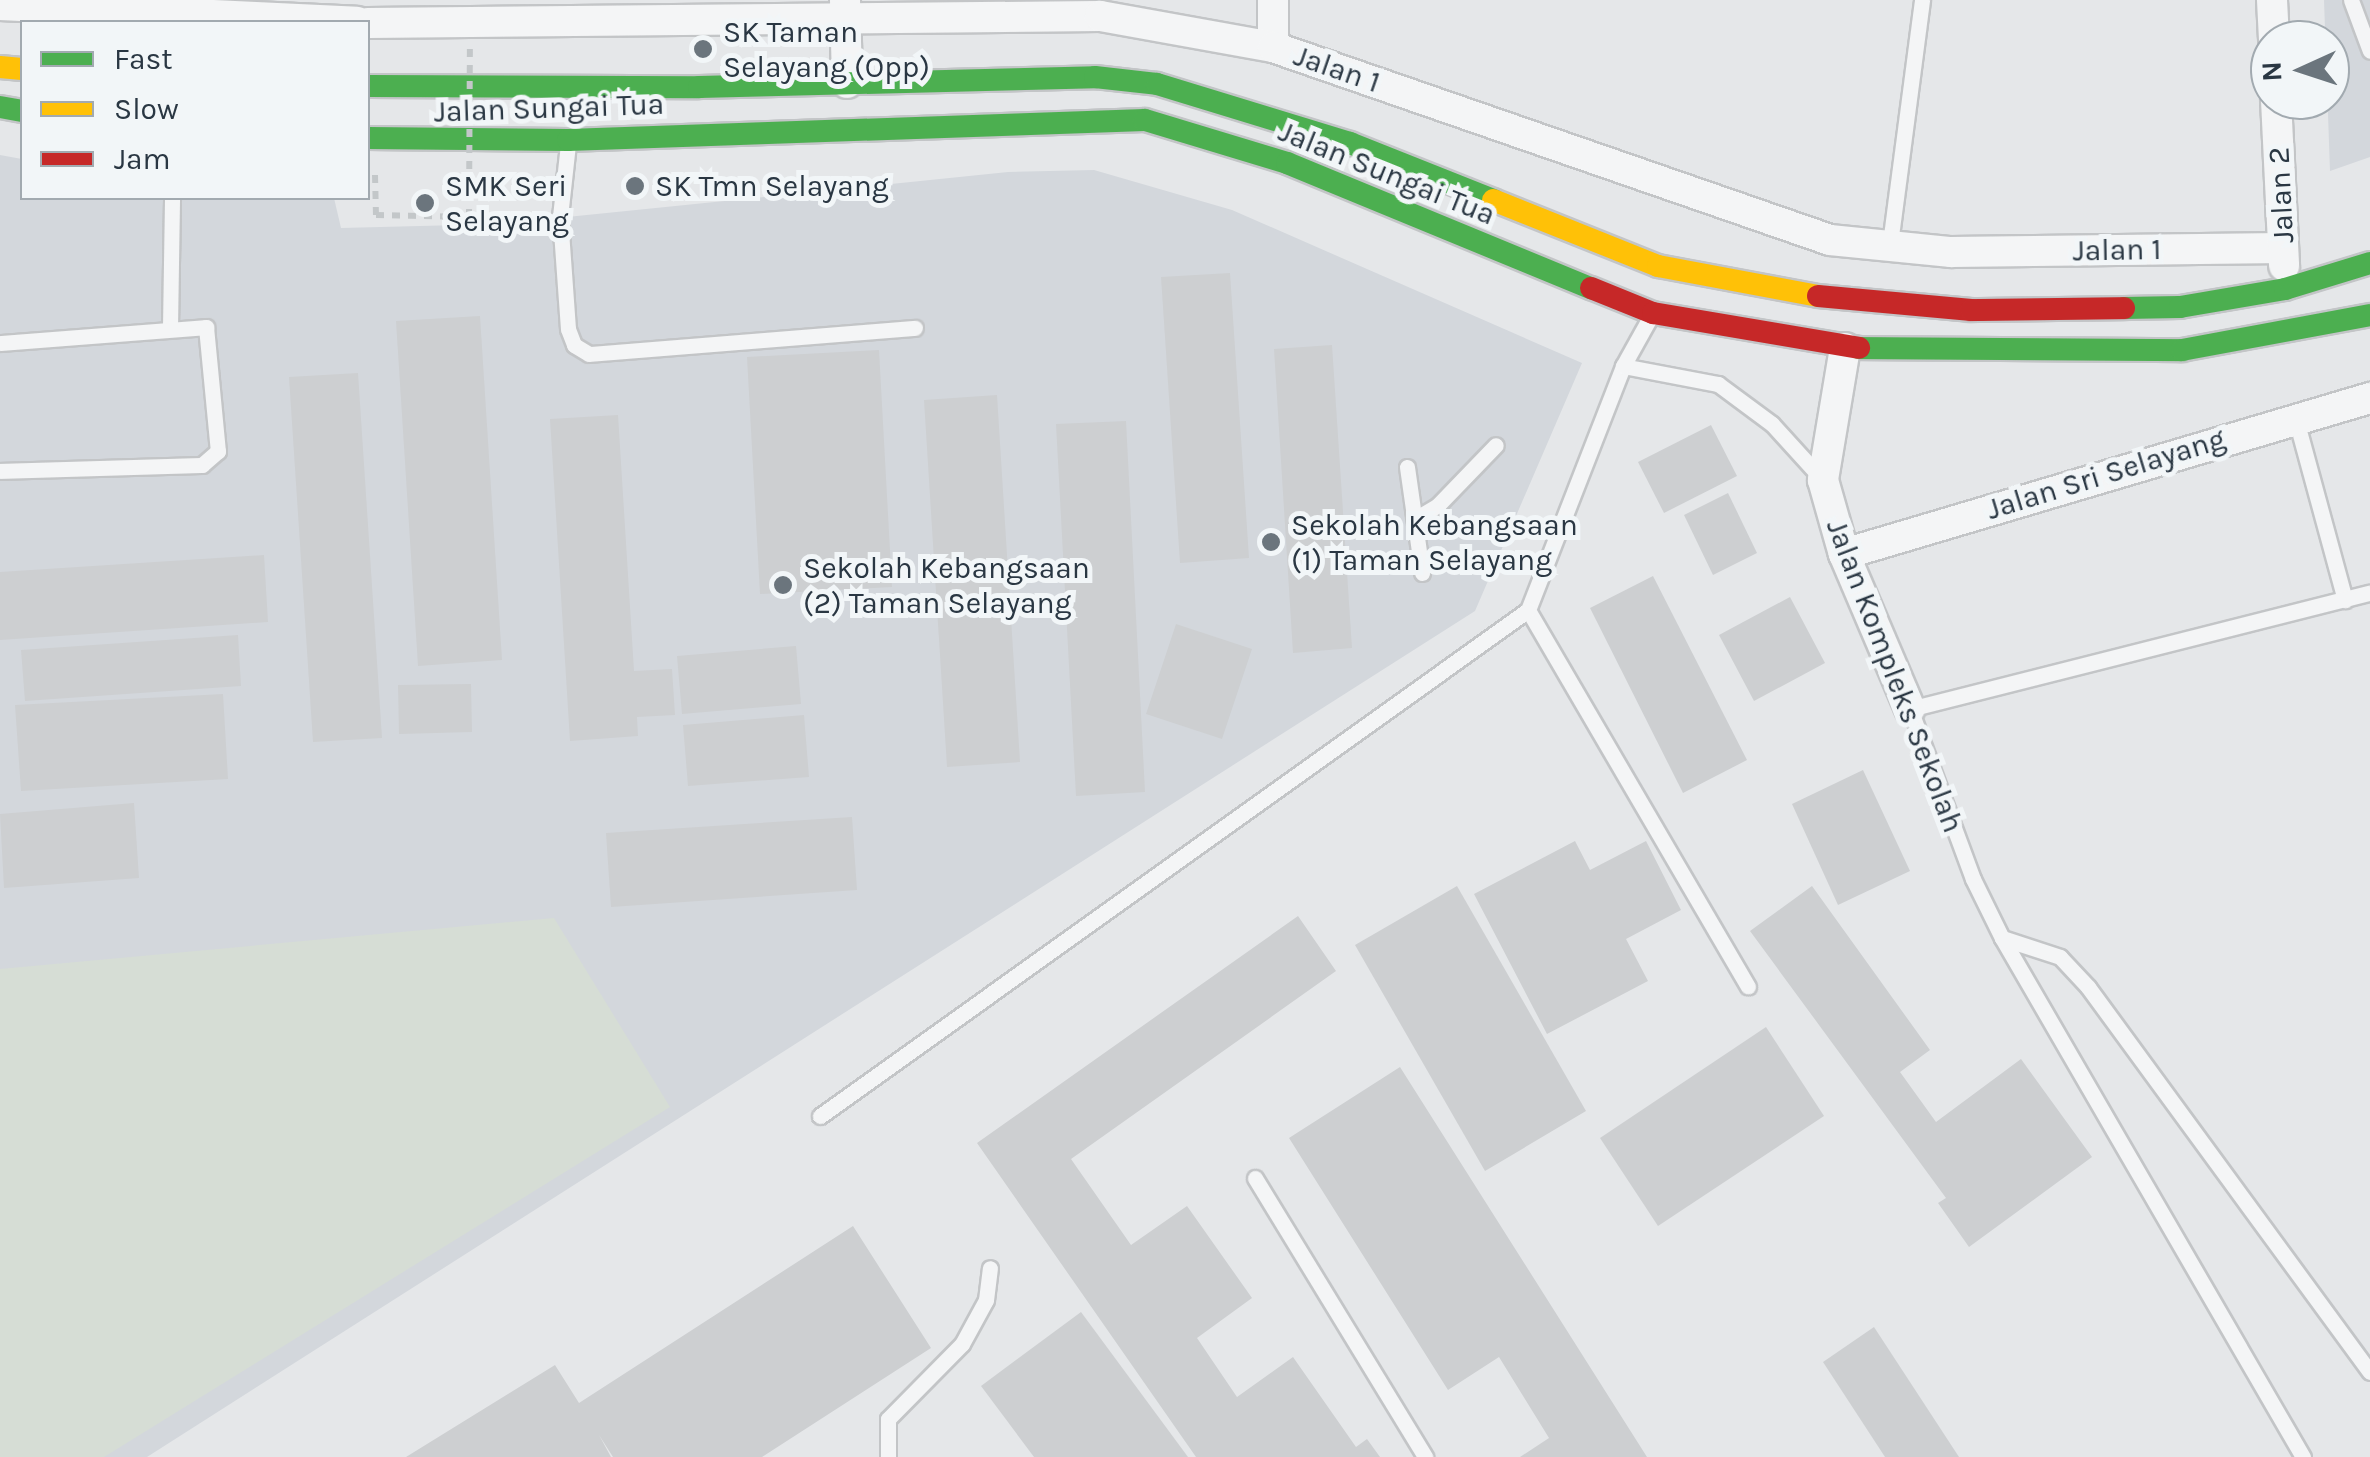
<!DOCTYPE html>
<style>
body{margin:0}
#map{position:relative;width:2370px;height:1457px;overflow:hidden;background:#e5e7e9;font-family:Karla,sans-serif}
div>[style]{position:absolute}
.built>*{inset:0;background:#d3d7dc}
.green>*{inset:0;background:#d6ddd5}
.building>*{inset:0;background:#cdcfd1}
.path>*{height:6px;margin-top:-3px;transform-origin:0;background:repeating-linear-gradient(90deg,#c3c7c9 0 8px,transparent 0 16px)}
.roads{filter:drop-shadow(2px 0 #c3c5c7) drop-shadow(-2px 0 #c3c5c7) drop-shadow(0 2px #c3c5c7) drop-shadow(0 -2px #c3c5c7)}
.lane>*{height:15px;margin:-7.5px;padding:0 7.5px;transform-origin:7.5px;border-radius:7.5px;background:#f4f5f6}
.street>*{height:30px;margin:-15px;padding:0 15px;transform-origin:15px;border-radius:15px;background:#f4f5f6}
.fast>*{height:22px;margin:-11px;padding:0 11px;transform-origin:11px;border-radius:11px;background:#4caf50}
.slow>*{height:22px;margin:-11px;padding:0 11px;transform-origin:11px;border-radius:11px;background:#ffc107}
.jam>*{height:22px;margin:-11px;padding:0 11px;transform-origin:11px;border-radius:11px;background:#c62828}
.path-bridge>*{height:6px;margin-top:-3px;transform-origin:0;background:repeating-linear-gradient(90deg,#c3c7c9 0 8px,transparent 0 16px)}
.dots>*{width:28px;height:28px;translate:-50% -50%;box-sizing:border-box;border:5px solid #f2f6f8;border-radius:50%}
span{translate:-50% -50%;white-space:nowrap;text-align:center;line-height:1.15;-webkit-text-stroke:10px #f2f6f8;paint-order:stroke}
.poi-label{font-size:30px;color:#2a3743}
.left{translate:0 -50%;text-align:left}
.street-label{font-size:30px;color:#2a3743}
.legend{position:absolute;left:20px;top:20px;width:350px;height:180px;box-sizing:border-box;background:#f2f6f8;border:2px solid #a2aab0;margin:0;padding:12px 18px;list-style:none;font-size:30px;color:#2a3743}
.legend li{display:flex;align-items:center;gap:20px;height:50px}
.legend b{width:50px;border:2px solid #a2aab0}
.north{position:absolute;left:2250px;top:20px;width:100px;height:100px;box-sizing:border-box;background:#f2f6f8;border:2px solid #a2aab0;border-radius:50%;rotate:267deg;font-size:28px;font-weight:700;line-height:40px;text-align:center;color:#2a3743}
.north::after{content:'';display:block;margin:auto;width:35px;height:45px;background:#6b757d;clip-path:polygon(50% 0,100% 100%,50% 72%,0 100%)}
</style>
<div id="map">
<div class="built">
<div style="clip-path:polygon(2324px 0,2370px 0,2370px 157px,2330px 171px)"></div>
<div style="clip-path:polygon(0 155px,22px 159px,22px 198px,334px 198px,341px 228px,499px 224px,1008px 172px,1094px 170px,1232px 210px,1582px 363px,1475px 611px,147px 1457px,0 1457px)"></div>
</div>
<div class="green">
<div style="clip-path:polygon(554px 918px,670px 1107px,104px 1457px,0 1457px,0 969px)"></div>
</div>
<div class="building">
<div style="clip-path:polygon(1230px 273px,1249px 558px,1180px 563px,1161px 277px)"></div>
<div style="clip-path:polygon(480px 316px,502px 660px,418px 666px,396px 321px)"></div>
<div style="clip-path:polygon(1332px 345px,1352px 648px,1293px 653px,1274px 349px)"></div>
<div style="clip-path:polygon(879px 350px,892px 587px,760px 594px,747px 357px)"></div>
<div style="clip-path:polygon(358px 373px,382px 738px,313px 742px,289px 377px)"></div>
<div style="clip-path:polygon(997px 395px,1020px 762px,947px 767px,924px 400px)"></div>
<div style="clip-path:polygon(618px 415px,634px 671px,672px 669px,675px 715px,637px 717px,638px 736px,570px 741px,550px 419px)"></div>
<div style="clip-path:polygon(1126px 421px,1145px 792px,1076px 796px,1056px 424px)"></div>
<div style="clip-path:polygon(1711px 425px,1737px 476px,1664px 513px,1638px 462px)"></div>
<div style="clip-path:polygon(1728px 493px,1757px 553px,1713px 575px,1684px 515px)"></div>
<div style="clip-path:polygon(264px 555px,268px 622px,0 640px,0 572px)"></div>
<div style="clip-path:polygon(1653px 576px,1747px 760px,1683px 793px,1590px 608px)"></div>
<div style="clip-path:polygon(1790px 597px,1825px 663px,1754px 701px,1719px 635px)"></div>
<div style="clip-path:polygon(1176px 624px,1252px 649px,1222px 739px,1146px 714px)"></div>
<div style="clip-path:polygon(238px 635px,241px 686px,25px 701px,21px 650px)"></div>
<div style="clip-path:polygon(796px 646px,801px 704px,682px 714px,677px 656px)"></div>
<div style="clip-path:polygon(471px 684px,472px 732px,399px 734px,398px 685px)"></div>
<div style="clip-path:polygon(223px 694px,228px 779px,21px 791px,15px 705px)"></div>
<div style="clip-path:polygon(804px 715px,809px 777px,688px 786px,683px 725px)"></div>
<div style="clip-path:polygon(1863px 770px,1910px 871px,1838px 905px,1792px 804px)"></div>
<div style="clip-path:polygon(134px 803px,139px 878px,4px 888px,0 814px)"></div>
<div style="clip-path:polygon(852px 817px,857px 890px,611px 907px,606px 833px)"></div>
<div style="clip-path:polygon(1575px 841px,1590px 870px,1646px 841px,1681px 910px,1626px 939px,1648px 981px,1547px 1034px,1474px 894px)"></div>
<div style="clip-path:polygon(1457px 886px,1586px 1111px,1485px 1171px,1355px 945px)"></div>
<div style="clip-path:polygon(1812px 886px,1930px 1050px,1900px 1072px,1936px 1122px,2021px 1059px,2092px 1157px,1969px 1247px,1938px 1203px,1946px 1198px,1750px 931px)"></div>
<div style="clip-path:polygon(1298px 916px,1336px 971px,1071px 1159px,1131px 1245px,1187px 1206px,1252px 1298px,1197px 1338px,1237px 1397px,1293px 1357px,1356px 1447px,1367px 1439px,1380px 1457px,1196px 1457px,977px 1143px)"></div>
<div style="clip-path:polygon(1766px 1027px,1824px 1116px,1658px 1226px,1600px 1138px)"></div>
<div style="clip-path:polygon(1400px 1067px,1647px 1457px,1520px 1457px,1549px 1438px,1499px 1357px,1448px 1390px,1289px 1138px)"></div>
<div style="clip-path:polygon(853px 1226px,931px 1348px,762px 1457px,613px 1457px,599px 1435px,611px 1457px,406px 1457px,555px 1365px,579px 1403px)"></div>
<div style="clip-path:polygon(1081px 1312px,1188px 1457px,1034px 1457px,981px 1386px)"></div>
<div style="clip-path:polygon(1874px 1327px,1959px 1457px,1885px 1457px,1823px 1362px)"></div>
</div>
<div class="path">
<div style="left:375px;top:175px;width:40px;rotate:88.6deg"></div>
<div style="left:376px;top:215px;width:93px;rotate:1.2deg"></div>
</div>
<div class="roads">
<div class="lane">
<div style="left:2351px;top:0;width:54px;rotate:69.6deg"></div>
<div style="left:568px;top:144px;width:73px;rotate:96.3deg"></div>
<div style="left:560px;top:217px;width:112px;rotate:85.9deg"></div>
<div style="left:568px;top:329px;width:17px;rotate:69deg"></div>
<div style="left:574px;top:345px;width:17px;rotate:31deg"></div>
<div style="left:589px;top:354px;width:327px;rotate:-4.6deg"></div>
<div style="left:1889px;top:251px;width:253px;rotate:-82.5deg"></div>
<div style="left:170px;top:327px;width:129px;rotate:-89.1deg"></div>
<div style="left:0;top:343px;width:207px;rotate:-4.4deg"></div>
<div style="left:206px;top:327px;width:125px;rotate:84.5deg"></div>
<div style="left:218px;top:451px;width:21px;rotate:139deg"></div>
<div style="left:202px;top:465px;width:202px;rotate:178.3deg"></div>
<div style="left:1623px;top:366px;width:97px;rotate:10.7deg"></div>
<div style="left:1718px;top:384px;width:67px;rotate:36.5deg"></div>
<div style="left:1772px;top:424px;width:76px;rotate:47.7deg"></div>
<div style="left:2295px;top:416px;width:191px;rotate:74.8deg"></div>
<div style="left:1407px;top:467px;width:107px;rotate:81.9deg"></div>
<div style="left:1415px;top:519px;width:27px;rotate:-31deg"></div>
<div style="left:1438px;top:505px;width:83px;rotate:-46deg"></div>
<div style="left:1528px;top:610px;width:436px;rotate:59.7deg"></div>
<div style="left:1528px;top:610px;width:262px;rotate:-68.7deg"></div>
<div style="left:1623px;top:366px;width:60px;rotate:-60.9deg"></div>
<div style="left:2002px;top:938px;width:66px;rotate:-116.2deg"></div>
<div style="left:1973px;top:879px;width:181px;rotate:-110.3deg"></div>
<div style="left:1910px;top:709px;width:474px;rotate:-14.2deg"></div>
<div style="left:820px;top:1116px;width:870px;rotate:-35.55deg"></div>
<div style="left:1255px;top:1178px;width:327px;rotate:58.6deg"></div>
<div style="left:888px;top:1457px;width:38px;rotate:-90deg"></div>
<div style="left:888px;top:1419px;width:105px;rotate:-45.4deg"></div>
<div style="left:962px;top:1344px;width:50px;rotate:-61.4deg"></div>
<div style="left:986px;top:1300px;width:32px;rotate:-83deg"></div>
<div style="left:2303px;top:1457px;width:600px;rotate:-120.11deg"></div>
<div style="left:2002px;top:938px;width:61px;rotate:18.1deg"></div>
<div style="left:2060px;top:957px;width:41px;rotate:47deg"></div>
<div style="left:2088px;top:987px;width:477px;rotate:53.8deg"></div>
</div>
<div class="street">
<div style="left:845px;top:0;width:83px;rotate:88.6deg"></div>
<div style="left:1273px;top:0;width:47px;rotate:90deg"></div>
<div style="left:2272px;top:0;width:40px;rotate:87.1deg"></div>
<div style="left:0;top:5px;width:357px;rotate:2.7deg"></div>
<div style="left:368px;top:23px;width:732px;rotate:-0.55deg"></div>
<div style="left:1100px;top:16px;width:176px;rotate:10.2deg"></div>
<div style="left:1273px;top:47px;width:589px;rotate:19.11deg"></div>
<div style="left:1830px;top:240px;width:122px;rotate:5.7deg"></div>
<div style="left:1951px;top:252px;width:332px;rotate:-0.7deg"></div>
<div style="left:2276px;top:100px;width:166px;rotate:87.2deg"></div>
<div style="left:1845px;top:348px;width:134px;rotate:99.5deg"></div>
<div style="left:1823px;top:480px;width:77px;rotate:74.2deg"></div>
<div style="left:1844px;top:554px;width:168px;rotate:66.9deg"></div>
<div style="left:1844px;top:554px;width:549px;rotate:-16.52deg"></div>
</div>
<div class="fast">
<div style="left:368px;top:86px;width:331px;rotate:0.2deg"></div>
<div style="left:699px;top:87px;width:396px;rotate:-1.4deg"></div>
<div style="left:1095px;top:77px;width:62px;rotate:6.4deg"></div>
<div style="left:1157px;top:84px;width:202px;rotate:17deg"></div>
<div style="left:1350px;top:143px;width:154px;rotate:21.7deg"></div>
<div style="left:0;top:107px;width:22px;rotate:10deg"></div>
<div style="left:368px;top:138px;width:200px;rotate:0.6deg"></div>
<div style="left:568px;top:140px;width:577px;rotate:-1.99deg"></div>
<div style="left:1145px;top:120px;width:148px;rotate:16.8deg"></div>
<div style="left:1287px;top:163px;width:329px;rotate:22.4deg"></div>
<div style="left:2124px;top:308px;width:56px;rotate:-1deg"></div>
<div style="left:2180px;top:307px;width:107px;rotate:-9.7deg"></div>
<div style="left:2285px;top:289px;width:89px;rotate:-17deg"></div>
<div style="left:1859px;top:348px;width:323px;rotate:0.4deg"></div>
<div style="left:2182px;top:350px;width:191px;rotate:-10.5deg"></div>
</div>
<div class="slow">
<div style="left:0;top:67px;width:22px;rotate:5deg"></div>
<div style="left:1493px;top:200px;width:178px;rotate:21.8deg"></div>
<div style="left:1658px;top:266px;width:163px;rotate:10.6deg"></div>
</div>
<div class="jam">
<div style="left:1591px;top:288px;width:67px;rotate:22deg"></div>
<div style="left:1653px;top:313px;width:209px;rotate:9.6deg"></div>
<div style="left:1818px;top:296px;width:154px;rotate:5.2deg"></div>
<div style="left:1971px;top:310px;width:153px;rotate:-0.7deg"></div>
</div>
</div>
<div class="path-bridge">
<div style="left:469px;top:217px;width:169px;rotate:-89.7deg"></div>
</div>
<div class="dots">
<div style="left:703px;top:49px;background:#6b757d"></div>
<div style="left:635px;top:186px;background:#6b757d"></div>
<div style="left:425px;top:203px;background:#6b757d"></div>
<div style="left:1271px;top:542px;background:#6b757d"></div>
<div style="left:783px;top:585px;background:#6b757d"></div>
</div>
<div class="poi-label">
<span class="left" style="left:723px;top:49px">SK Taman<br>Selayang (Opp)</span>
<span class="left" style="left:445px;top:203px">SMK Seri<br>Selayang</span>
<span class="left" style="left:655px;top:186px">SK Tmn Selayang</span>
<span class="left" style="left:1291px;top:542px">Sekolah Kebangsaan<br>(1) Taman Selayang</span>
<span class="left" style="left:803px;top:585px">Sekolah Kebangsaan<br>(2) Taman Selayang</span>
</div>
<div class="street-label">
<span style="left:1337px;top:69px;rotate:19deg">Jalan 1</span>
<span style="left:549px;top:108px;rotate:-2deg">Jalan Sungai Tua</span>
<span style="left:1387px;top:173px;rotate:22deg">Jalan Sungai Tua</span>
<span style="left:2281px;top:195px;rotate:-93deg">Jalan 2</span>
<span style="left:2117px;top:250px;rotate:-1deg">Jalan 1</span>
<span style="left:2106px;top:474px;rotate:-17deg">Jalan Sri Selayang</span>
<span style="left:1895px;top:676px;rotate:69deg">Jalan Kompleks Sekolah</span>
</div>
<ul class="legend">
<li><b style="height:12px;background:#4caf50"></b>Fast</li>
<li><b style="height:12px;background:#ffc107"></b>Slow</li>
<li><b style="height:12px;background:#c62828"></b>Jam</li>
</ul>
<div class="north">N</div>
</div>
